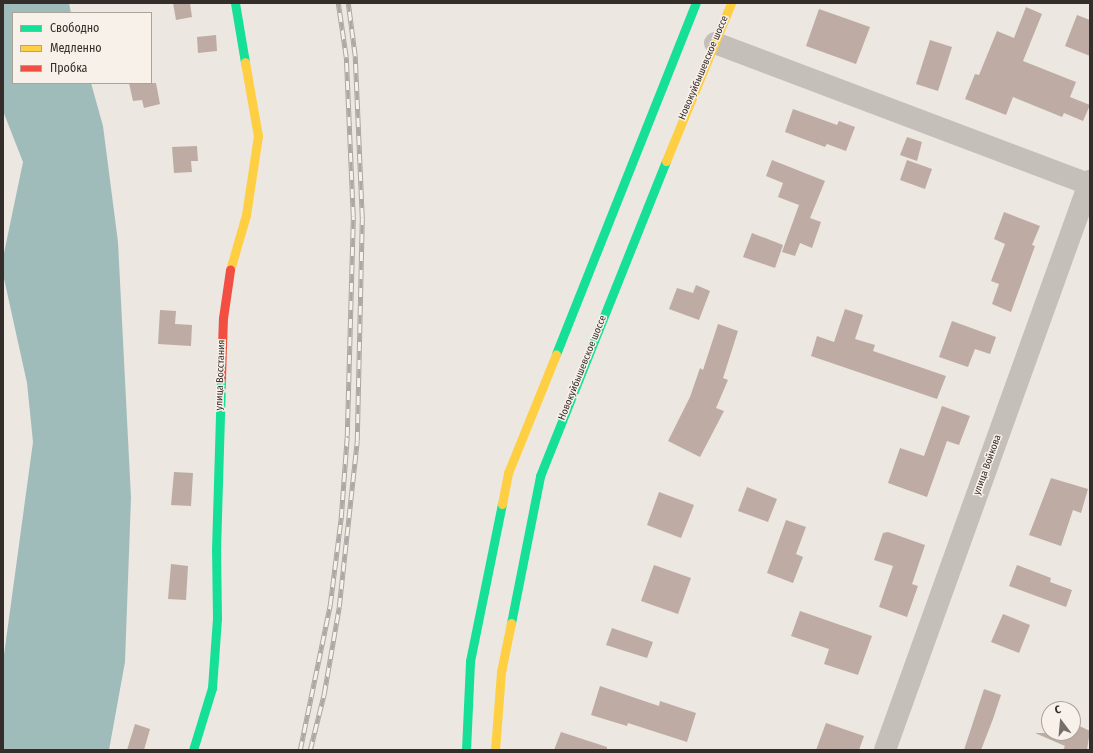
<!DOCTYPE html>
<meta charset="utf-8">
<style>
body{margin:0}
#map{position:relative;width:1093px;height:753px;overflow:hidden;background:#ece7e1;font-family:"Fira Sans Condensed",sans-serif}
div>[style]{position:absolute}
.water>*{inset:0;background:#a0bcba}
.building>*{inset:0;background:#beaca4}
.street>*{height:22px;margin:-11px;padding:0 11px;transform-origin:11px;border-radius:11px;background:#c5bfba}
.fast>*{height:9px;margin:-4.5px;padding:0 4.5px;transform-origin:4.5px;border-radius:4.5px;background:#16e098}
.slow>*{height:9px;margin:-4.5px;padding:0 4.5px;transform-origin:4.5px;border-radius:4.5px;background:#ffcf43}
.jam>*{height:9px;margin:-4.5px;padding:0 4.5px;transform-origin:4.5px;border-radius:4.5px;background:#f24e42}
.rail>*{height:4.5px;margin-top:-2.25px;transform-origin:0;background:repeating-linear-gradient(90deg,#f8f1e9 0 9px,#ada8a4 0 18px);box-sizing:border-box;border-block:1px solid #ada8a4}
span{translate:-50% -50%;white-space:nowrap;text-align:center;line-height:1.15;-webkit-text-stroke:3px #f8f1e9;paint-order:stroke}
.street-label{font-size:10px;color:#352d29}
.frame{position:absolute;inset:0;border:4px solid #352d29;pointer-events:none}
.legend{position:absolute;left:12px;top:12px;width:140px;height:72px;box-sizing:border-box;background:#f8f1e9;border:1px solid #aaa39c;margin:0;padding:5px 7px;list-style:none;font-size:12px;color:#352d29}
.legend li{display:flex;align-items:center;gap:8px;height:20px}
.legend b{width:20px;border:1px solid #aaa39c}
.north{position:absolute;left:1041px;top:701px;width:40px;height:40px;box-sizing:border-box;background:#f8f1e9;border:1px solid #aaa39c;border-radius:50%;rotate:344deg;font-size:11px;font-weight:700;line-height:16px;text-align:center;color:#352d29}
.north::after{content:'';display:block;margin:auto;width:14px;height:18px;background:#756e69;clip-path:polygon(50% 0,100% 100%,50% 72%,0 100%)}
</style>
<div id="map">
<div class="water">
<div style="clip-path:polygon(3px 3px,69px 3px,71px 13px,13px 13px,13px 83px,91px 83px,103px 126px,118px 242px,131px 498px,125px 662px,109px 750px,3px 750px,3px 662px,33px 442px,27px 383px,3px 274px,3px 258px,23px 162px,3px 111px)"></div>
</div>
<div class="building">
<div style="clip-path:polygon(173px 3px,190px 3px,192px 17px,176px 20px)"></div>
<div style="clip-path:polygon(1026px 7px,1042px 14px,1023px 61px,1076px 82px,1070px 97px,1090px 105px,1083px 121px,1064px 113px,1062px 117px,1013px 97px,1006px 115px,965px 99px,975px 74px,979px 75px,997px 31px,1014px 38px)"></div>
<div style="clip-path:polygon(819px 9px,870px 27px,856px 64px,806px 46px)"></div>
<div style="clip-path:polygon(1077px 15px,1090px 20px,1090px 56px,1065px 46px)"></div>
<div style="clip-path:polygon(216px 35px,217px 51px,198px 53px,197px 37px)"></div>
<div style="clip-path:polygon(930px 40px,952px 47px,938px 91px,916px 84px)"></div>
<div style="clip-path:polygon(129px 83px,156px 83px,160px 104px,144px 108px,142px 100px,133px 101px)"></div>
<div style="clip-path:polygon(793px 109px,837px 125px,839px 121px,855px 127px,846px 151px,827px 144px,825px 147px,785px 132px)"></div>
<div style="clip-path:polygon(907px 137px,922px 142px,917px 161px,900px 155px)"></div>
<div style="clip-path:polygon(197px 146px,198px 161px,191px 161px,192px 172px,174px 173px,172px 147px)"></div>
<div style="clip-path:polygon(772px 160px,825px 181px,810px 218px,821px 222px,812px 248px,800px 243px,795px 256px,782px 252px,799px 205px,778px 197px,783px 183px,766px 176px)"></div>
<div style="clip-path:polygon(907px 160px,932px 169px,925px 189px,900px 180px)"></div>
<div style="clip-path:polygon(1004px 212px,1040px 226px,1032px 245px,1035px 246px,1011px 312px,992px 304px,999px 284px,991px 281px,1005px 244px,994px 239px)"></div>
<div style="clip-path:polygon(752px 233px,783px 245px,775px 268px,743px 257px)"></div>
<div style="clip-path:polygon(696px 285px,710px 291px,699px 320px,669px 309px,677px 288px,693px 293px)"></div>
<div style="clip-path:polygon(845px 309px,863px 315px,855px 339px,875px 345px,873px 351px,946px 376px,937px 399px,811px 356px,817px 336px,834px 342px)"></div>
<div style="clip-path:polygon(160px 310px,176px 311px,175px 324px,192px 325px,191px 346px,158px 344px)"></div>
<div style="clip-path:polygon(952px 321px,996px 337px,990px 354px,975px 349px,968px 367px,939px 357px)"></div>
<div style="clip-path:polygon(718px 324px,738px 331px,723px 378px,728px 380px,716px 408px,724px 411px,700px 457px,668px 441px,690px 397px,700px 368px,703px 370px)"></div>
<div style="clip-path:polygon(942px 406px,970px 416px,959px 445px,947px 441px,927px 497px,888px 483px,900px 448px,924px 456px)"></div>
<div style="clip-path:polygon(174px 472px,193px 473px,191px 506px,171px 505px)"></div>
<div style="clip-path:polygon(1051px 478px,1088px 489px,1081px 513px,1073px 510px,1061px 546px,1029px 535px)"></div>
<div style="clip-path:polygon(747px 487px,777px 499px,768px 522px,738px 511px)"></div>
<div style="clip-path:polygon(659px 492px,694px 505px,681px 538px,647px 525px)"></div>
<div style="clip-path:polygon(786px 520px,806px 527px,796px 554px,803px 557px,793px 583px,767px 573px)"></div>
<div style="clip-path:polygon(888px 532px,925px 545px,912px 584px,918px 586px,907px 617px,879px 607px,893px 566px,874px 560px,883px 533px)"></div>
<div style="clip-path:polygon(171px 564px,188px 566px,186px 600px,168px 599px)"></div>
<div style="clip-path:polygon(654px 565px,691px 578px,678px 614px,641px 601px)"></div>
<div style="clip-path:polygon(1017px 565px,1051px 578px,1050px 582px,1072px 590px,1066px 607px,1009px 586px)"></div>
<div style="clip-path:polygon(800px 611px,872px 636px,858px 675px,824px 664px,829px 649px,791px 636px)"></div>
<div style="clip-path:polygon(1003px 614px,1030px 625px,1019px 653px,991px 642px)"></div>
<div style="clip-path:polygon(612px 628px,653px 642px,647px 658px,606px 645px)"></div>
<div style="clip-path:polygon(600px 686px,659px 706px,660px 701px,696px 713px,687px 742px,628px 723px,627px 726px,591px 715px)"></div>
<div style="clip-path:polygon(984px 689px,1001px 695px,993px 719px,981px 750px,964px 750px)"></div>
<div style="clip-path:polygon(826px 723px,864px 736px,859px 750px,816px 750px)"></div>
<div style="clip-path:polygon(1073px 723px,1090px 731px,1087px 750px,1063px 750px,1065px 746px,1035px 733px,1073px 733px)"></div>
<div style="clip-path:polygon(135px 724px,150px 729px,144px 750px,127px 750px)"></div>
<div style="clip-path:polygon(561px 732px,607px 747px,607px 750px,554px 750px)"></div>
</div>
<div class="street">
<div style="left:715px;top:43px;width:401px;rotate:20.7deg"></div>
<div style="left:885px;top:750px;width:605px;rotate:-70.19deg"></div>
</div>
<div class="fast">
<div style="left:235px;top:3px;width:60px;rotate:80.4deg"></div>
<div style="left:556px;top:354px;width:378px;rotate:-68.3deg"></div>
<div style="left:511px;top:623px;width:150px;rotate:-78.8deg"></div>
<div style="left:540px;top:476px;width:339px;rotate:-68.2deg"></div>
<div style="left:193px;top:750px;width:65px;rotate:-73deg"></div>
<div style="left:212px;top:688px;width:70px;rotate:-85.9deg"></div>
<div style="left:217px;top:618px;width:68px;rotate:-90.8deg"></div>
<div style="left:216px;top:550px;width:173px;rotate:-88.3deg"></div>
<div style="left:466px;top:750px;width:89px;rotate:-87.4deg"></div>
<div style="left:470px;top:661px;width:160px;rotate:-78.5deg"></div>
</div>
<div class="slow">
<div style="left:666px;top:161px;width:171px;rotate:-67.6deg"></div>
<div style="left:230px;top:270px;width:57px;rotate:-73.8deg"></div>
<div style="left:246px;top:215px;width:80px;rotate:-81.4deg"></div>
<div style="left:258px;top:136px;width:75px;rotate:-100deg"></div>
<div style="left:502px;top:504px;width:32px;rotate:-79deg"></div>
<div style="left:508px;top:473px;width:128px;rotate:-68deg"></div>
<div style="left:495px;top:750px;width:78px;rotate:-85.6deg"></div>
<div style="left:501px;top:672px;width:50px;rotate:-78.5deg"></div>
</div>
<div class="jam">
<div style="left:221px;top:377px;width:59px;rotate:-88.1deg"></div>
<div style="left:223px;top:318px;width:49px;rotate:-81.7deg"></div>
</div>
<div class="rail">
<div style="left:300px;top:750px;width:148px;rotate:-78.3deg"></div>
<div style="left:330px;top:605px;width:88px;rotate:-82.8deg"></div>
<div style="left:341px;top:518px;width:82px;rotate:-85.8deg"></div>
<div style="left:347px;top:436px;width:220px;rotate:-88.4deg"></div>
<div style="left:353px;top:216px;width:159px;rotate:-92.5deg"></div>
<div style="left:346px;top:57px;width:55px;rotate:-98.4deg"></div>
<div style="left:310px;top:750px;width:58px;rotate:-76deg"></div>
<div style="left:324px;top:694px;width:88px;rotate:-80.2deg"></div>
<div style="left:339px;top:607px;width:167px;rotate:-83.8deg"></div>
<div style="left:357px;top:441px;width:224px;rotate:-88.7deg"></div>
<div style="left:362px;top:217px;width:161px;rotate:-92.5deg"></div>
<div style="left:355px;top:56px;width:53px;rotate:-97.5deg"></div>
</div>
<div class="street-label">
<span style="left:704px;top:68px;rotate:-67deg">Новокуйбышевское шоссе</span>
<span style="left:583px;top:368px;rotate:-68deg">Новокуйбышевское шоссе</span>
<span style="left:221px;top:375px;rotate:-88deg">улица Восстания</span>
<span style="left:988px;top:465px;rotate:-70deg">улица Войкова</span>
</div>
<div class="frame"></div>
<ul class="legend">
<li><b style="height:5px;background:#16e098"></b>Свободно</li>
<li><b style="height:5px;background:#ffcf43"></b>Медленно</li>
<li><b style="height:5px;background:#f24e42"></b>Пробка</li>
</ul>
<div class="north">С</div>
</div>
